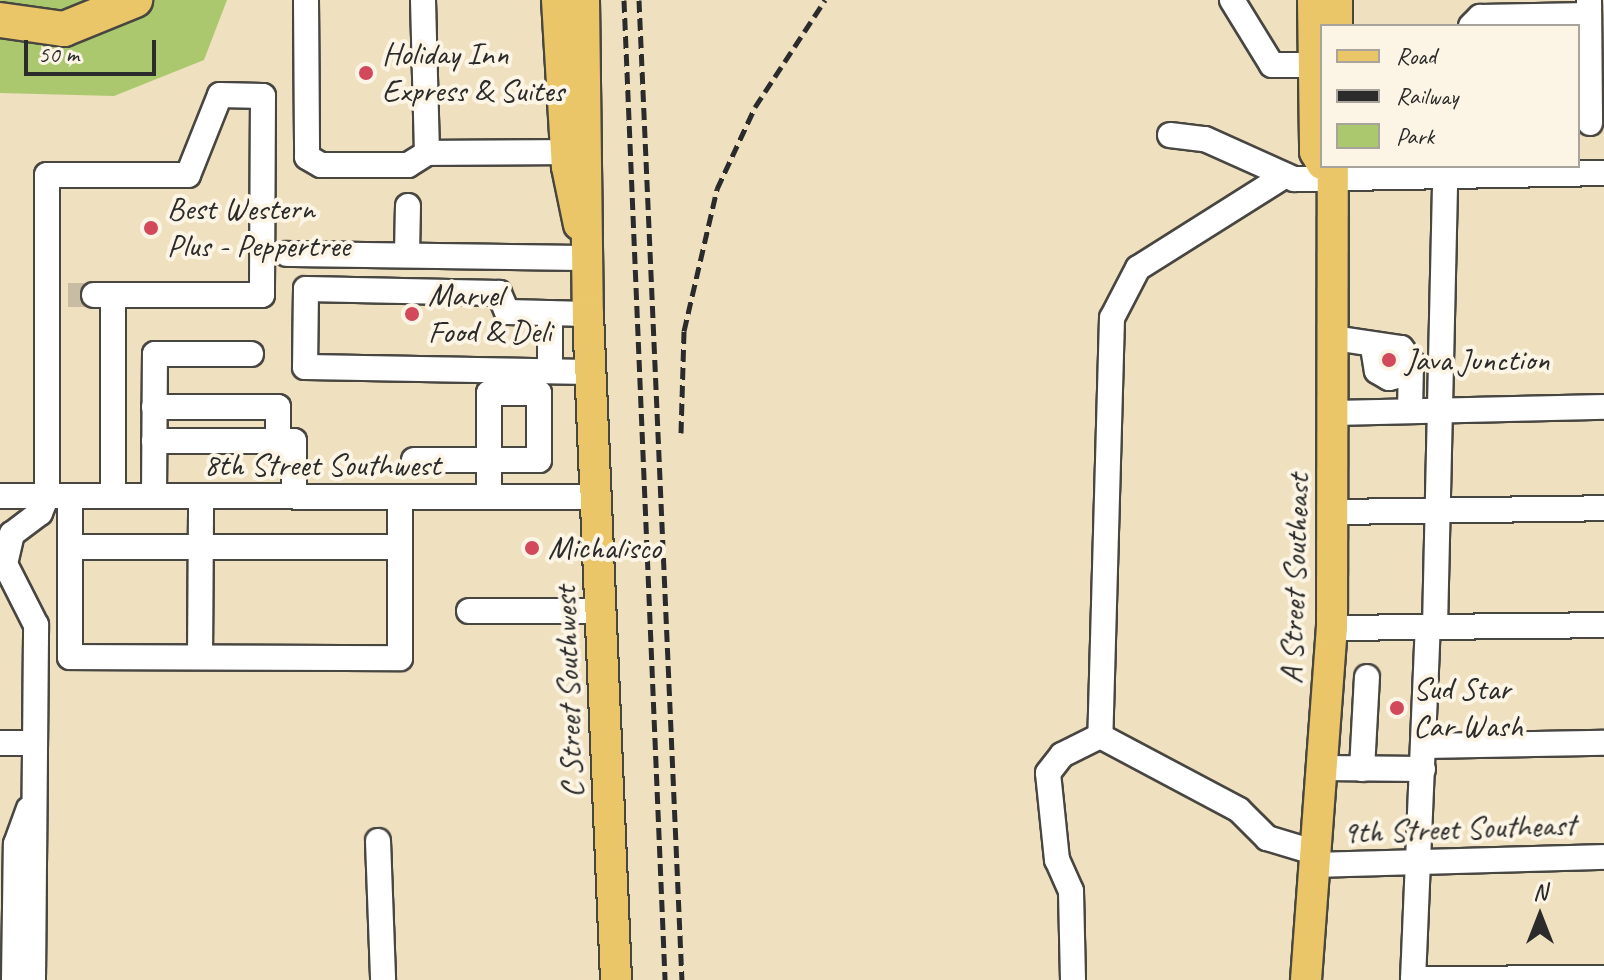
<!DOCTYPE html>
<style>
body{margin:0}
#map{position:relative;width:1604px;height:980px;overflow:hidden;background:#efe0c0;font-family:Caveat,sans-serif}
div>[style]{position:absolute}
.green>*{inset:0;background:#abc86f}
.minor-tunnel>*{height:24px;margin-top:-12px;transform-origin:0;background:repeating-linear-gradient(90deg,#c8bca2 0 24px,transparent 0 36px)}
.roads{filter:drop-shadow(2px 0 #484641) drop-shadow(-2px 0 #484641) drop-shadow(0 2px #484641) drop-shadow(0 -2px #484641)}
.minor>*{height:24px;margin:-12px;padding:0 12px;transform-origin:12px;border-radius:12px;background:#fff}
.major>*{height:30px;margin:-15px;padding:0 15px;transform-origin:15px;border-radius:15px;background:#ebc669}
.highway>*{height:34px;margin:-17px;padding:0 17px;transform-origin:17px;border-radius:17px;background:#ebc669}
.rail>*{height:5px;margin-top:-2.5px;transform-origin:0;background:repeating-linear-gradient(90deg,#2b2b2b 0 12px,transparent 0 18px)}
.dots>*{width:22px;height:22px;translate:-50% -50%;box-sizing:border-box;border:4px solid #fcf5e5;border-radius:50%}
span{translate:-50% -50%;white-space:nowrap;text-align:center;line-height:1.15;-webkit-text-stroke:8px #fcf5e5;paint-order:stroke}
.poi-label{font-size:32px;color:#2b2b2b}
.left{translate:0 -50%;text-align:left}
.street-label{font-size:32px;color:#2b2b2b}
.legend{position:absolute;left:1320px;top:24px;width:260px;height:144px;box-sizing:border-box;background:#fcf5e5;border:2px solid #a8a49b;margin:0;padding:10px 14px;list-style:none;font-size:24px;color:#2b2b2b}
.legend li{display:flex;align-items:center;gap:16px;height:40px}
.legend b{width:40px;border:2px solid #a8a49b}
.north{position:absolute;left:1500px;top:876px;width:80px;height:80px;-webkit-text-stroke:6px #fcf5e5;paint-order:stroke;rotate:0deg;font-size:22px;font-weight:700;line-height:32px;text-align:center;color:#2b2b2b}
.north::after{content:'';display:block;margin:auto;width:28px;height:36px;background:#2b2b2b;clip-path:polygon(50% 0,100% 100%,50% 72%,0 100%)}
.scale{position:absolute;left:24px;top:40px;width:132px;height:36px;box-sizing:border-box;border:4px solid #2b2b2b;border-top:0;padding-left:10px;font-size:24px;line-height:28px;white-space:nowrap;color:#2b2b2b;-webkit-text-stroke:6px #fcf5e5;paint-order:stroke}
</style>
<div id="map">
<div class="green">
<div style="clip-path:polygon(0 0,227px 0,204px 60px,114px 96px,0 93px)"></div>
</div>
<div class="minor-tunnel">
<div style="left:68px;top:295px;width:26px"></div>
</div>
<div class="roads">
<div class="minor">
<div style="left:306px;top:0;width:157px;rotate:89.6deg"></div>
<div style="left:307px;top:157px;width:16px;rotate:30deg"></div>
<div style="left:321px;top:165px;width:87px"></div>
<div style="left:408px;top:165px;width:22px;rotate:-32deg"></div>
<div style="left:427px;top:153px;width:153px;rotate:-91.5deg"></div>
<div style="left:1232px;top:0;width:76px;rotate:58.4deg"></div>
<div style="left:1272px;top:65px;width:42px"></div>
<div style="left:1589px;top:0;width:123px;rotate:89.5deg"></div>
<div style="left:1471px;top:26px;width:13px;rotate:-45deg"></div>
<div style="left:1480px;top:17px;width:109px;rotate:-1.1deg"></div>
<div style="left:1170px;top:135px;width:35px;rotate:7deg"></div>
<div style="left:1205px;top:139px;width:98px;rotate:24.2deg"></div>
<div style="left:1294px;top:179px;width:310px;rotate:-1.1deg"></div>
<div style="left:427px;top:153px;width:138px;rotate:-0.4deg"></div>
<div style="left:1281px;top:178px;width:169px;rotate:147.8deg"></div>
<div style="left:1138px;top:268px;width:56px;rotate:117.5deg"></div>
<div style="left:1112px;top:318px;width:418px;rotate:91.6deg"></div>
<div style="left:1100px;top:736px;width:157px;rotate:28deg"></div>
<div style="left:1239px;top:810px;width:40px;rotate:45deg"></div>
<div style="left:1267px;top:838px;width:52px;rotate:16.7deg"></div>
<div style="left:407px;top:253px;width:47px;rotate:-88.8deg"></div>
<div style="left:287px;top:254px;width:301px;rotate:0.8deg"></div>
<div style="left:550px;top:313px;width:58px;rotate:90deg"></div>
<div style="left:588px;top:314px;width:81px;rotate:-178.6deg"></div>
<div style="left:507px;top:312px;width:21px;rotate:-113deg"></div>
<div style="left:499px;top:293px;width:193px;rotate:-178.8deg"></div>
<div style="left:306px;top:289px;width:78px;rotate:90.7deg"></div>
<div style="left:305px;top:367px;width:286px;rotate:1deg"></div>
<div style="left:1334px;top:338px;width:68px;rotate:8.5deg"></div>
<div style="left:1401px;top:348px;width:16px;rotate:52deg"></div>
<div style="left:1411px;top:361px;width:50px;rotate:91.1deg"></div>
<div style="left:1373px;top:347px;width:24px;rotate:81deg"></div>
<div style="left:1377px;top:371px;width:14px;rotate:30deg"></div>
<div style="left:1389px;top:378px;width:21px;rotate:-14deg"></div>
<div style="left:154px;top:407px;width:124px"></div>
<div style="left:278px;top:407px;width:34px;rotate:90deg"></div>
<div style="left:1335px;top:413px;width:269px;rotate:-1.3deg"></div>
<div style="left:154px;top:441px;width:140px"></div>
<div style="left:294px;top:441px;width:55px;rotate:90deg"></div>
<div style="left:414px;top:460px;width:125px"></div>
<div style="left:539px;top:460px;width:67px;rotate:-90deg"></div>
<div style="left:539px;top:393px;width:50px;rotate:180deg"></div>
<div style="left:489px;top:393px;width:104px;rotate:90deg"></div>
<div style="left:0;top:496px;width:597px;rotate:0.1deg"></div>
<div style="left:70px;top:496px;width:161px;rotate:90deg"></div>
<div style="left:70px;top:657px;width:330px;rotate:0.2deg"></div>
<div style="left:400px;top:658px;width:161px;rotate:-90deg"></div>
<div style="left:113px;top:496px;width:201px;rotate:-90deg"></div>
<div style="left:154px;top:496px;width:142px;rotate:-89.6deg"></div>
<div style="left:155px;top:354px;width:96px"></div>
<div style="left:1334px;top:512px;width:270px;rotate:-0.8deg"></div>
<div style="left:70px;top:547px;width:330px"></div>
<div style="left:469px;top:611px;width:133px"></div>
<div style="left:1435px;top:627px;width:451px;rotate:-88.7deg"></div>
<div style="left:1332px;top:628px;width:272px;rotate:-0.6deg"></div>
<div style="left:200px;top:657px;width:161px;rotate:-89.6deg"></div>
<div style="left:0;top:743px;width:34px"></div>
<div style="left:1424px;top:746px;width:180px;rotate:-1deg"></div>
<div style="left:1323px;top:768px;width:100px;rotate:0.6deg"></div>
<div style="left:1362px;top:769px;width:92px;rotate:-86.9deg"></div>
<div style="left:378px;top:841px;width:139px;rotate:87.9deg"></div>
<div style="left:1316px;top:865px;width:288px;rotate:-1.6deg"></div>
<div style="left:1413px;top:979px;width:191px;rotate:-0.3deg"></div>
<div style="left:14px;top:980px;width:136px;rotate:-89.2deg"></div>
<div style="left:16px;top:844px;width:37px;rotate:-70deg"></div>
<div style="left:33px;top:980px;width:355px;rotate:-89.5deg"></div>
<div style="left:36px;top:625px;width:68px;rotate:-116.9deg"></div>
<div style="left:5px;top:564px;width:31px;rotate:-77deg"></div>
<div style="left:12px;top:534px;width:35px;rotate:-37deg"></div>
<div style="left:40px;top:513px;width:18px;rotate:-68deg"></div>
<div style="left:47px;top:496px;width:321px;rotate:-90deg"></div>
<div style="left:47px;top:175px;width:141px"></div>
<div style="left:188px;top:175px;width:86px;rotate:-68.2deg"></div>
<div style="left:220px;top:95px;width:43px;rotate:1.3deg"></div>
<div style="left:263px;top:96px;width:199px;rotate:90.3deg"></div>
<div style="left:262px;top:295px;width:168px;rotate:180deg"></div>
<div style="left:1073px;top:980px;width:89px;rotate:-91.3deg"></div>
<div style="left:1071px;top:891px;width:34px;rotate:-114deg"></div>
<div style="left:1057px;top:860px;width:87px;rotate:-95.9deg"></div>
<div style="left:1048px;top:773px;width:23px;rotate:-52deg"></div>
<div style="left:1062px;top:755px;width:42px;rotate:-26.6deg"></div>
<div style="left:1413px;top:980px;width:353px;rotate:-87.6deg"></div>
</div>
<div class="major">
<div style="left:557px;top:0;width:167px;rotate:86.6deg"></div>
<div style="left:567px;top:167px;width:59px;rotate:78.3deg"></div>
<div style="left:584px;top:0;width:314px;rotate:89.3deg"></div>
<div style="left:588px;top:314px;width:667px;rotate:87.59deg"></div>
<div style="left:1313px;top:0;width:152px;rotate:89.2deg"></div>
<div style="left:1315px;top:152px;width:14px;rotate:60deg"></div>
<div style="left:1337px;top:26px;width:26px;rotate:-90deg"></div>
<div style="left:1306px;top:980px;width:353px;rotate:-85.8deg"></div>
<div style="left:1332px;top:628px;width:462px;rotate:-89.9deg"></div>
</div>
<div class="highway">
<div style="left:0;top:20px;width:65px;rotate:8deg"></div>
<div style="left:64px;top:29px;width:77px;rotate:-22.2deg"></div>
</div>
</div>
<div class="rail">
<div style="left:624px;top:0;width:981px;rotate:87.6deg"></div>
<div style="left:639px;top:0;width:981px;rotate:87.49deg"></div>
<div style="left:681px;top:433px;width:102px;rotate:-88.3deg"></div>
<div style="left:684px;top:331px;width:146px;rotate:-76.9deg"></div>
<div style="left:717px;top:189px;width:90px;rotate:-65.1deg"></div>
<div style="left:755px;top:107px;width:128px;rotate:-56.8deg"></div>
</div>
<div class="dots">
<div style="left:366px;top:73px;background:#d1495b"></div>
<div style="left:151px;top:228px;background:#d1495b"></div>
<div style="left:412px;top:314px;background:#d1495b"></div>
<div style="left:1389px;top:360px;background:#d1495b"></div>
<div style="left:532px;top:548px;background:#d1495b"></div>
<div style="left:1397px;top:708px;background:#d1495b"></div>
</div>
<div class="poi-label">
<span class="left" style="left:382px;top:73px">Holiday Inn<br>Express &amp; Suites</span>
<span class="left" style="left:167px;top:228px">Best Western<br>Plus - Peppertree</span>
<span class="left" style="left:428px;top:314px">Marvel<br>Food &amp; Deli</span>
<span class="left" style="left:1405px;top:360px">Java Junction</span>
<span class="left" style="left:548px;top:548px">Michalisco</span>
<span class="left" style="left:1413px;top:708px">Sud Star<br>Car Wash</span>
</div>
<div class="street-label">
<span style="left:322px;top:465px">8th Street Southwest</span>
<span style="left:1295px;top:579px;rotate:-88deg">A Street Southeast</span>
<span style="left:569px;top:692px;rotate:-92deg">C Street Southwest</span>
<span style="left:1459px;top:829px;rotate:-2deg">9th Street Southeast</span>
</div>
<ul class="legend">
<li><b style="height:10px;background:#ebc669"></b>Road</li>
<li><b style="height:10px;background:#2b2b2b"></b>Railway</li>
<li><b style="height:22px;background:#abc86f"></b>Park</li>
</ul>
<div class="north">N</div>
<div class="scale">50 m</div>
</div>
